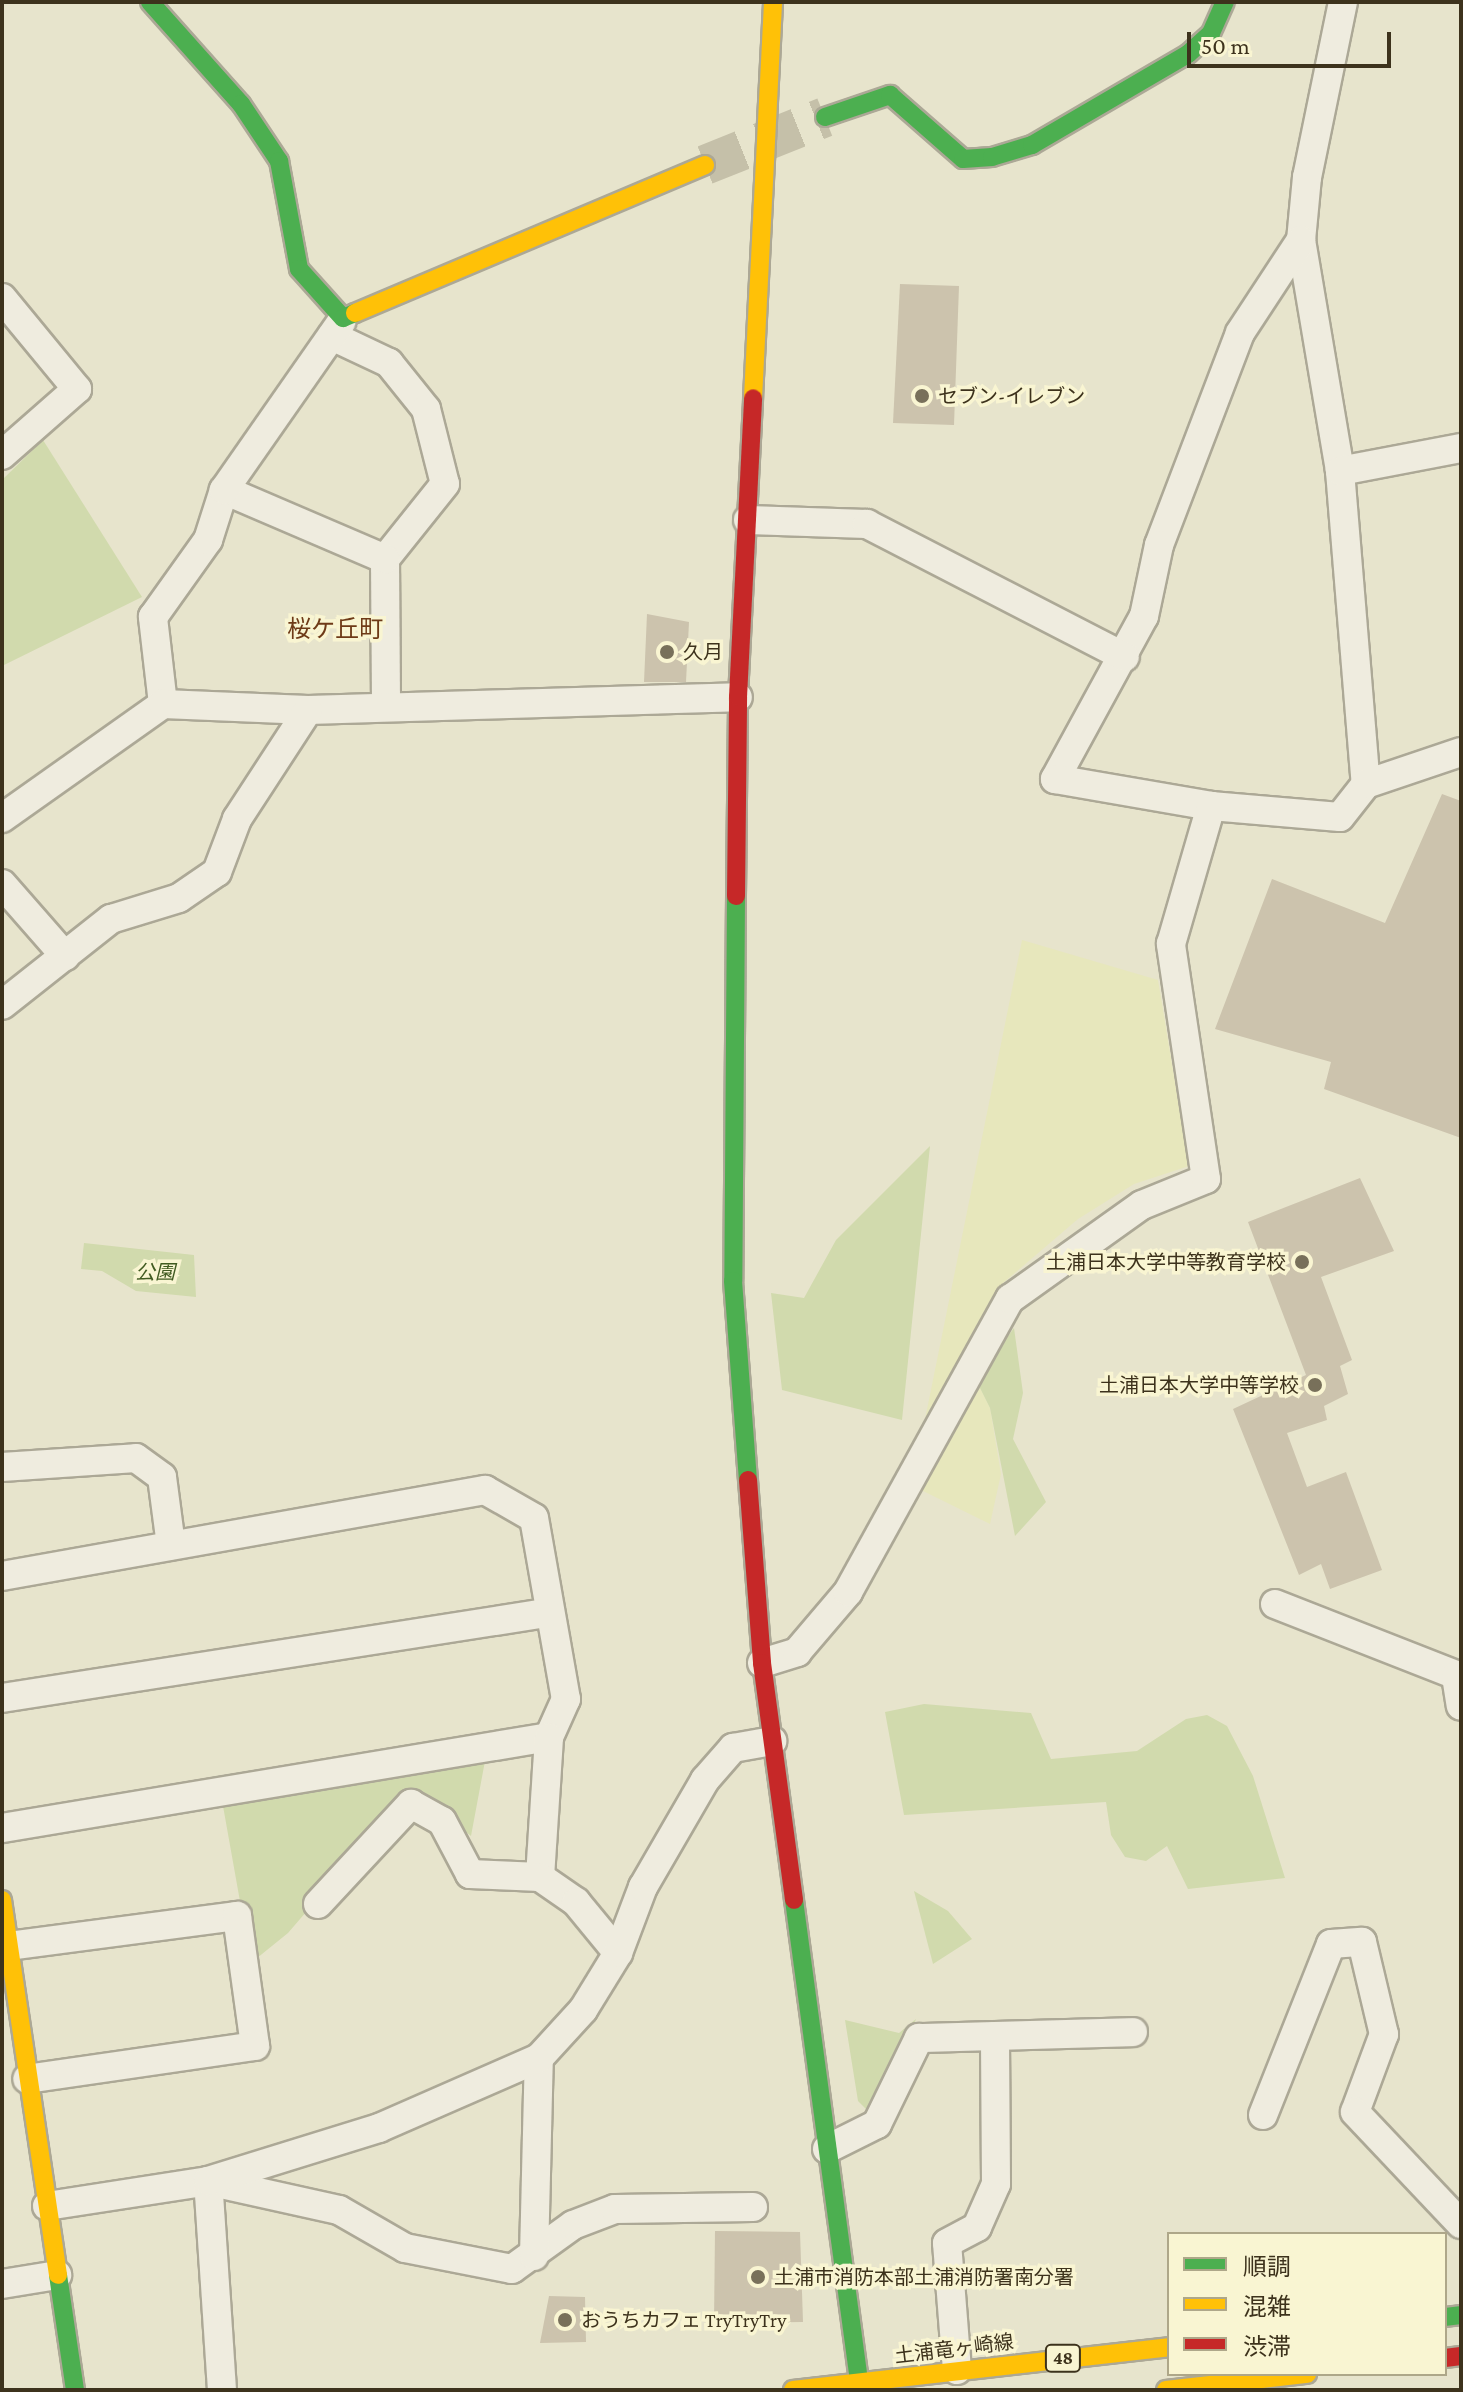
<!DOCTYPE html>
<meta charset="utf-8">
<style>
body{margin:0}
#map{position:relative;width:1463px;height:2392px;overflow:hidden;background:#e7e4cc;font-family:"Crimson Pro","Noto Sans JP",serif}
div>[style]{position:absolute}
.farmland>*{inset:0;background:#e7e7bc}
.green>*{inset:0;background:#d1daad}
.building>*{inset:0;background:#ccc3ad}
.secondary-tunnel>*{height:40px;margin-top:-20px;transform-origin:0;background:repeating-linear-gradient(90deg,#c5c0a9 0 40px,transparent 0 60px)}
.roads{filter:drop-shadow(2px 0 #aca896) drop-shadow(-2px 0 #aca896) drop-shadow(0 2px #aca896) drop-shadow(0 -2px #aca896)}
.street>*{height:28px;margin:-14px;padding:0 14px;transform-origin:14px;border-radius:14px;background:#efecdf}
.fast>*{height:18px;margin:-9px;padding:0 9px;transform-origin:9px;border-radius:9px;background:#4caf50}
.slow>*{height:18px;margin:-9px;padding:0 9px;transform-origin:9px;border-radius:9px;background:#ffc107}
.jam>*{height:18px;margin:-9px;padding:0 9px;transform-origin:9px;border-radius:9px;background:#c62828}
.dots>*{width:22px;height:22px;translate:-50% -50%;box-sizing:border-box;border:4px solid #f9f5d2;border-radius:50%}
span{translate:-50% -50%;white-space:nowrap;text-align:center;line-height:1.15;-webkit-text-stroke:7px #f9f5d2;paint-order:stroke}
.shield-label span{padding:2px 6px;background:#f9f5d2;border:2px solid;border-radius:6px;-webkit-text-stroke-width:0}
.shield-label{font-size:18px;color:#3d321c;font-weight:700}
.poi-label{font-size:20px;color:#3d321c}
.left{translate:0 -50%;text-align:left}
.right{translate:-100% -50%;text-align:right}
.park-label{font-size:20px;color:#415b21;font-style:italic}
.street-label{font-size:20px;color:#3d321c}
.quarter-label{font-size:24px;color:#6e3a17}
.frame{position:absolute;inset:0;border:4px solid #3d321c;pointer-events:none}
.legend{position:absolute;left:1167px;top:2232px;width:280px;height:144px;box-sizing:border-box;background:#f9f5d2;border:2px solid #aea789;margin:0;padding:10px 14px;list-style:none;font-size:24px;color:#3d321c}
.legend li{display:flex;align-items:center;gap:16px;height:40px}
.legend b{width:40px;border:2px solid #aea789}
.scale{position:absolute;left:1187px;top:32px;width:204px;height:36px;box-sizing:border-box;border:4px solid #3d321c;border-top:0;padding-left:10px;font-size:24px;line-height:28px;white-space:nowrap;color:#3d321c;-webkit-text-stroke:6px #f9f5d2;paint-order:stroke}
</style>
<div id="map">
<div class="farmland">
<div style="clip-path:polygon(1022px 940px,1158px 980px,1189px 1166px,1134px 1184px,1078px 1219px,1003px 1283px,920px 1444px)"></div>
<div style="clip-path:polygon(976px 1380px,990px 1408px,1001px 1474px,990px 1524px,917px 1488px)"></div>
</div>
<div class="green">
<div style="clip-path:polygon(43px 440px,142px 597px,2px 666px,2px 480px)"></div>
<div style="clip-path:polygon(930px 1146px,902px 1420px,782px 1390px,771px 1293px,804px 1298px,836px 1240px)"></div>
<div style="clip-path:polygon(84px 1243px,194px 1255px,196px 1297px,136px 1291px,102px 1271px,81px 1269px)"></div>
<div style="clip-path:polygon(1014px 1328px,1023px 1393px,1013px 1439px,1046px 1502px,1015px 1536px,990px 1408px,976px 1380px)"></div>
<div style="clip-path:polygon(924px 1704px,1031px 1713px,1051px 1759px,1137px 1751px,1186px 1719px,1207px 1715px,1227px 1726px,1253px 1776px,1285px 1878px,1188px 1889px,1167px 1846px,1146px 1861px,1125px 1857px,1111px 1835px,1106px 1802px,904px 1815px,885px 1712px)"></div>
<div style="clip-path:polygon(485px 1761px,471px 1836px,437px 1809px,405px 1797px,288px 1933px,251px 1963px,223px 1806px)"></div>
<div style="clip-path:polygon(914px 1891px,948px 1911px,972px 1939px,933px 1964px)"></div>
<div style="clip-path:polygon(916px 2019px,909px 2038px,871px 2114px,858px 2101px,845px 2020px,899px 2033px)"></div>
</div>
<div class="building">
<div style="clip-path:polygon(900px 284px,959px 286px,954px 425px,893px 423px)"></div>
<div style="clip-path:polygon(647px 614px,689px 622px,686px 682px,644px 682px)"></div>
<div style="clip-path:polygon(1442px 794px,1461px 801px,1461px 1138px,1324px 1089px,1331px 1062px,1215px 1029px,1272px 879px,1385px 923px)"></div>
<div style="clip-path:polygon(1360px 1178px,1394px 1251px,1321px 1277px,1352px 1360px,1340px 1366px,1348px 1394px,1324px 1406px,1327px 1420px,1287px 1433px,1307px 1487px,1346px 1472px,1382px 1570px,1330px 1589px,1321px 1564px,1299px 1575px,1233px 1409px,1306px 1375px,1248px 1222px)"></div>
<div style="clip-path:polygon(715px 2231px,800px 2232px,803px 2322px,714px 2323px)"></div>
<div style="clip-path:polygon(549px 2296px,585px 2297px,586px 2342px,540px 2343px)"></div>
</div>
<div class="secondary-tunnel">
<div style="left:705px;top:165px;width:129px;rotate:-21.8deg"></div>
</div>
<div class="roads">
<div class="street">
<div style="left:1343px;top:2px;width:179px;rotate:101.6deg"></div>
<div style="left:1307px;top:177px;width:63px;rotate:95.4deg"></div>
<div style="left:1301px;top:240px;width:234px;rotate:80.4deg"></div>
<div style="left:1340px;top:471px;width:314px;rotate:85.3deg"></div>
<div style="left:1301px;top:240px;width:111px;rotate:123.3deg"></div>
<div style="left:1240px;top:333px;width:227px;rotate:110.9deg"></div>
<div style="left:1159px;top:545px;width:73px;rotate:101.9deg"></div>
<div style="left:1144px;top:616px;width:186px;rotate:118.6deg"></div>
<div style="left:1055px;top:779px;width:158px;rotate:9.8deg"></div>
<div style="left:1211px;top:806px;width:129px;rotate:4.9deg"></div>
<div style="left:1340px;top:817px;width:42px;rotate:-51.8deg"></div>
<div style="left:1366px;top:784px;width:100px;rotate:-18.6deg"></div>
<div style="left:2px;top:298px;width:118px;rotate:50.5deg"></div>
<div style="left:77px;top:389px;width:100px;rotate:138.7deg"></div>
<div style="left:332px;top:336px;width:63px;rotate:25.3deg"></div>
<div style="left:389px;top:363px;width:59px;rotate:51.2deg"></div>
<div style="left:426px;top:409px;width:77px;rotate:75.8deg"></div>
<div style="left:445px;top:484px;width:96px;rotate:128.7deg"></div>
<div style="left:385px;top:559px;width:148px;rotate:89.6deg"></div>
<div style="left:1340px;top:471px;width:123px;rotate:-10.8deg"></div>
<div style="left:224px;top:490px;width:175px;rotate:23.2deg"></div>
<div style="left:748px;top:520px;width:119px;rotate:1.9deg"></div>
<div style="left:867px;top:524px;width:290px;rotate:27.3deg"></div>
<div style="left:163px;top:704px;width:88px;rotate:-96.6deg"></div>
<div style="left:153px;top:617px;width:95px;rotate:-54.5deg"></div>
<div style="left:208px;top:540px;width:52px;rotate:-72.3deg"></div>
<div style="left:224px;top:490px;width:205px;rotate:-55.1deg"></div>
<div style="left:2px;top:818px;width:197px;rotate:-35.3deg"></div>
<div style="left:163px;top:704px;width:145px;rotate:2.4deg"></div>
<div style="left:308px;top:710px;width:430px;rotate:-1.7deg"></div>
<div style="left:2px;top:884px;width:96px;rotate:48.8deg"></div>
<div style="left:2px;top:1005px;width:139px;rotate:-38.3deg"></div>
<div style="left:111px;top:919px;width:71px;rotate:-17.2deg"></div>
<div style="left:179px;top:898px;width:46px;rotate:-34.4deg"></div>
<div style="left:217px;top:872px;width:57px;rotate:-69.3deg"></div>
<div style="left:237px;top:819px;width:130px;rotate:-56.9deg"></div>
<div style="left:2px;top:1467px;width:134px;rotate:-3.8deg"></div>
<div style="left:136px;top:1458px;width:32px;rotate:36deg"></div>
<div style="left:162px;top:1477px;width:69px;rotate:82.5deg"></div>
<div style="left:2px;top:1576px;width:491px;rotate:-10.1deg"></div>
<div style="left:485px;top:1490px;width:56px;rotate:29.7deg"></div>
<div style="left:534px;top:1518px;width:184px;rotate:80deg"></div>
<div style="left:566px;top:1699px;width:42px;rotate:114.1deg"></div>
<div style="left:549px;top:1737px;width:555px;rotate:170.55deg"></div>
<div style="left:1275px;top:1604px;width:200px;rotate:21.4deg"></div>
<div style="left:762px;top:1663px;width:37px;rotate:-17deg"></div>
<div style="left:797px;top:1652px;width:79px;rotate:-49.6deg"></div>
<div style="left:848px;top:1592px;width:335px;rotate:-61.1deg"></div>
<div style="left:1010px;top:1299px;width:162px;rotate:-35.5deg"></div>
<div style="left:1142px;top:1205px;width:69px;rotate:-22.1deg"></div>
<div style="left:1206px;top:1179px;width:238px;rotate:-98.5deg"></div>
<div style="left:1171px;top:944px;width:144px;rotate:-73.8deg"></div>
<div style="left:1456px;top:1676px;width:30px;rotate:81deg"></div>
<div style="left:2px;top:1698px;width:551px;rotate:-8.88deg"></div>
<div style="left:540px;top:1877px;width:140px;rotate:-86.3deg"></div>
<div style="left:318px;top:1904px;width:137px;rotate:-47.1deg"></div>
<div style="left:411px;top:1804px;width:35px;rotate:29deg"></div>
<div style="left:442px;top:1821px;width:60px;rotate:62.2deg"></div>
<div style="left:470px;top:1874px;width:70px;rotate:2.5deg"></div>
<div style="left:540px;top:1877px;width:44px;rotate:34.8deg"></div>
<div style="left:576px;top:1902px;width:66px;rotate:50.5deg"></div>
<div style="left:9px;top:1946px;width:230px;rotate:-7.5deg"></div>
<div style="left:237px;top:1916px;width:131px;rotate:82.1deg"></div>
<div style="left:255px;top:2046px;width:230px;rotate:171.8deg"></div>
<div style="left:1263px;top:2115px;width:184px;rotate:-68.3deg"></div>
<div style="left:1331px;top:1944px;width:31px;rotate:-4deg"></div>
<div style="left:1362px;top:1942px;width:95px;rotate:76.6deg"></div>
<div style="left:1384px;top:2034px;width:83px;rotate:110.4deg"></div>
<div style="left:1355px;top:2112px;width:154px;rotate:46.6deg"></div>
<div style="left:827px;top:2149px;width:56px;rotate:-26.6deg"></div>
<div style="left:877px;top:2124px;width:96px;rotate:-64deg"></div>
<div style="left:919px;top:2038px;width:214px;rotate:-1.6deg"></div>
<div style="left:47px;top:2206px;width:163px;rotate:-8.8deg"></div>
<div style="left:208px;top:2181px;width:134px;rotate:12.5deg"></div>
<div style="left:339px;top:2210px;width:76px;rotate:29.9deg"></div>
<div style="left:405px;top:2248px;width:109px;rotate:11.1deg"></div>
<div style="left:512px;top:2269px;width:75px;rotate:-35.8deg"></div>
<div style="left:573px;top:2225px;width:45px;rotate:-20.9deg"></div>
<div style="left:615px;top:2209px;width:138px;rotate:-0.8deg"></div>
<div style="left:534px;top:2256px;width:198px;rotate:-88.6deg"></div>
<div style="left:2px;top:2284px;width:56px;rotate:-9.3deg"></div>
<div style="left:957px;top:2370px;width:127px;rotate:-94.5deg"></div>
<div style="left:947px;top:2243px;width:34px;rotate:-28deg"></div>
<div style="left:977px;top:2227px;width:47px;rotate:-66.2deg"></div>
<div style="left:996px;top:2184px;width:148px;rotate:-90.4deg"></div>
<div style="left:222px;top:2390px;width:209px;rotate:-93.8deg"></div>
<div style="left:208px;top:2181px;width:179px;rotate:-17.2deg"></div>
<div style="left:379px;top:2128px;width:175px;rotate:-23.6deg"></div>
<div style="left:539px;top:2058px;width:65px;rotate:-47.5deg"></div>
<div style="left:583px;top:2010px;width:67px;rotate:-58.4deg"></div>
<div style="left:618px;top:1953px;width:71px;rotate:-69.3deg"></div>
<div style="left:643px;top:1887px;width:124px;rotate:-59.9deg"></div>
<div style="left:705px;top:1780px;width:43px;rotate:-48.8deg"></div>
<div style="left:733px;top:1748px;width:40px;rotate:-10deg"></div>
</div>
<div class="fast">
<div style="left:150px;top:2px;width:137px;rotate:48.3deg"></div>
<div style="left:241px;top:104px;width:69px;rotate:56.3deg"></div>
<div style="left:279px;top:161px;width:110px;rotate:79.5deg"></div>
<div style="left:299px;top:269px;width:66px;rotate:48.1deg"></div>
<div style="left:343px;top:318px;width:13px;rotate:-23deg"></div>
<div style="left:825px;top:117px;width:69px;rotate:-18.7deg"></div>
<div style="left:890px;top:95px;width:97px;rotate:41.2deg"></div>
<div style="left:963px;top:159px;width:29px;rotate:-4deg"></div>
<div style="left:992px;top:157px;width:42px;rotate:-16.7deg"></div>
<div style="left:1032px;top:145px;width:181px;rotate:-30.3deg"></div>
<div style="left:1188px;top:54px;width:31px;rotate:-42deg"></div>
<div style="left:1211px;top:33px;width:34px;rotate:-66deg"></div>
<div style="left:736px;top:896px;width:385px;rotate:90.4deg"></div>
<div style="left:733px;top:1281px;width:200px;rotate:85.7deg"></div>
<div style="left:794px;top:1900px;width:494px;rotate:82.3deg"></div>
<div style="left:58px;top:2275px;width:116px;rotate:81.6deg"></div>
<div style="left:1445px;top:2317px;width:16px;rotate:-7deg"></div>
</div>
<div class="slow">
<div style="left:355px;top:313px;width:380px;rotate:-22.9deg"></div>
<div style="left:753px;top:398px;width:397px;rotate:-87.1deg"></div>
<div style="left:2px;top:1900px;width:379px;rotate:81.5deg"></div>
<div style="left:793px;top:2390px;width:378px;rotate:-6.5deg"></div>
<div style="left:1166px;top:2390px;width:142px;rotate:-6.5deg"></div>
</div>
<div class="jam">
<div style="left:736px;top:896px;width:199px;rotate:-89.4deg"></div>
<div style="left:738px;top:697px;width:299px;rotate:-87.1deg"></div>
<div style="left:748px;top:1480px;width:184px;rotate:85.6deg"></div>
<div style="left:762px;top:1663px;width:239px;rotate:82.3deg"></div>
<div style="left:1445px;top:2358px;width:16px;rotate:-7deg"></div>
</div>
</div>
<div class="dots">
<div style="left:922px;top:396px;background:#78705a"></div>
<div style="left:667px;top:652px;background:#78705a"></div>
<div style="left:1302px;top:1262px;background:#78705a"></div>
<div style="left:1315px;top:1385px;background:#78705a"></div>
<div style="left:758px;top:2277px;background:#78705a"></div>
<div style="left:565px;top:2320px;background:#78705a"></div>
</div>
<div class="shield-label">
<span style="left:1063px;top:2358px">48</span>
</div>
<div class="poi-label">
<span class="left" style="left:938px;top:396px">セブン-イレブン</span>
<span class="left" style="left:683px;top:652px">久月</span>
<span class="right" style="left:1286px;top:1262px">土浦日本大学中等教育学校</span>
<span class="right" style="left:1299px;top:1385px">土浦日本大学中等学校</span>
<span class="left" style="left:774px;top:2277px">土浦市消防本部土浦消防署南分署</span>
<span class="left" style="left:581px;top:2320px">おうちカフェ TryTryTry</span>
</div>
<div class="park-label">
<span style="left:155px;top:1272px">公園</span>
</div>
<div class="street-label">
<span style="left:954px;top:2349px;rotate:-7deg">土浦竜ヶ崎線</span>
</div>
<div class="quarter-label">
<span style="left:335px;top:629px">桜ケ丘町</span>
</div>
<div class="frame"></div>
<ul class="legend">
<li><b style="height:10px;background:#4caf50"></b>順調</li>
<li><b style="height:10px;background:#ffc107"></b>混雑</li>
<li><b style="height:10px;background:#c62828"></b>渋滞</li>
</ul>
<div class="scale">50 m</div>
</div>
